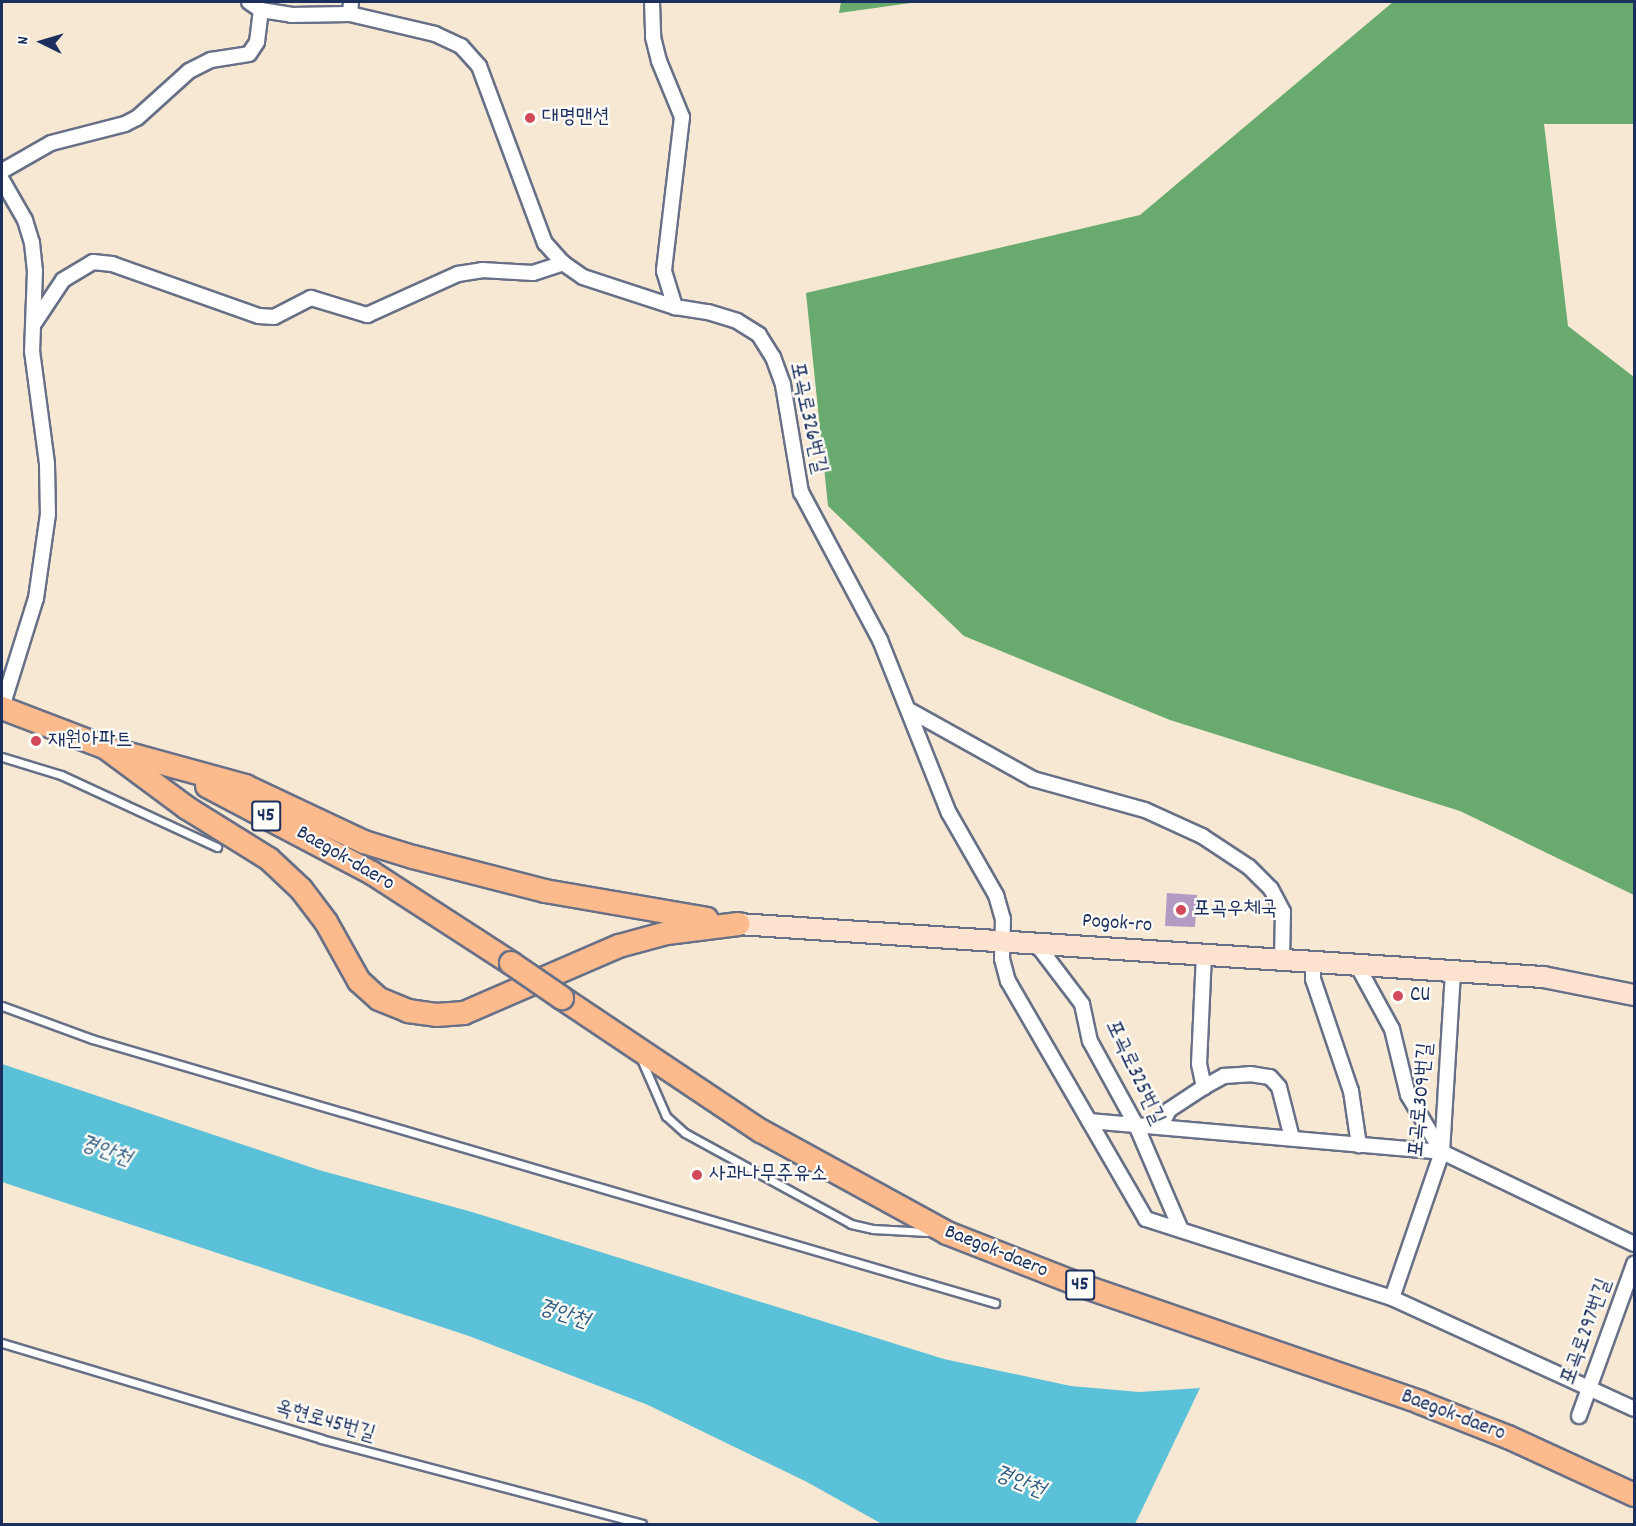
<!DOCTYPE html>
<meta charset="utf-8">
<style>
body{margin:0}
#map{position:relative;width:1636px;height:1526px;overflow:hidden;background:#f7e8d3;font-family:Dekko,"Poor Story",sans-serif}
div>[style]{position:absolute}
.forest>*{inset:0;background:#69aa6e}
.water>*{inset:0;background:#5bc1d8}
.building>*{inset:0;background:#b29bc3}
.roads{filter:drop-shadow(2px 0 #687087) drop-shadow(-2px 0 #687087) drop-shadow(0 2px #687087) drop-shadow(0 -2px #687087)}
.lane>*{height:7px;margin:-3.5px;padding:0 3.5px;transform-origin:3.5px;border-radius:3.5px;background:#fff}
.street>*{height:14px;margin:-7px;padding:0 7px;transform-origin:7px;border-radius:7px;background:#fff}
.secondary>*{height:20px;margin:-10px;padding:0 10px;transform-origin:10px;border-radius:10px;background:#fee3d1}
.primary>*{height:22px;margin:-11px;padding:0 11px;transform-origin:11px;border-radius:11px;background:#fcba8d}
.bridges{filter:drop-shadow(2px 0 #687087) drop-shadow(-2px 0 #687087) drop-shadow(0 2px #687087) drop-shadow(0 -2px #687087)}
.primary-bridge>*{height:22px;margin:-11px;padding:0 11px;transform-origin:11px;border-radius:11px;background:#fcba8d}
.dots>*{width:16px;height:16px;translate:-50% -50%;box-sizing:border-box;border:3px solid #fdfcf7;border-radius:50%}
span{translate:-50% -50%;white-space:nowrap;text-align:center;line-height:1.15;-webkit-text-stroke:4.5px #fdfcf7;paint-order:stroke}
.shield-label span{padding:2px 4px;background:#fdfcf7;border:2px solid;border-radius:4px;-webkit-text-stroke-width:0}
.shield-label{font-size:20px;color:#1b2f5e;font-weight:700}
.poi-label{font-size:21px;color:#1b2f5e}
.left{translate:0 -50%;text-align:left}
.street-label{font-size:21px;color:#1b2f5e}
.water-label{font-size:22px;color:#2e5b83;font-style:italic}
.frame{position:absolute;inset:0;border:3px solid #1b2f5e;pointer-events:none}
.north{position:absolute;left:12px;top:12px;width:60px;height:60px;-webkit-text-stroke:4px #fdfcf7;paint-order:stroke;rotate:275deg;font-size:16px;font-weight:700;line-height:24px;text-align:center;color:#1b2f5e}
.north::after{content:'';display:block;margin:auto;width:21px;height:27px;background:#1b2f5e;clip-path:polygon(50% 0,100% 100%,50% 72%,0 100%)}
</style>
<div id="map">
<div class="forest">
<div style="clip-path:polygon(841px 2px,918px 2px,839px 13px)"></div>
<div style="clip-path:polygon(1393px 2px,1634px 2px,1634px 124px,1544px 124px,1568px 326px,1634px 377px,1634px 895px,1460px 811px,1170px 720px,964px 636px,828px 506px,806px 293px,1140px 215px)"></div>
</div>
<div class="water">
<div style="clip-path:polygon(2px 1064px,319px 1170px,472px 1212px,944px 1359px,1071px 1386px,1139px 1392px,1200px 1388px,1135px 1524px,882px 1524px,807px 1482px,648px 1405px,469px 1336px,2px 1182px)"></div>
</div>
<div class="building">
<div style="clip-path:polygon(1167px 893px,1197px 895px,1195px 927px,1165px 926px)"></div>
</div>
<div class="roads">
<div class="lane">
<div style="left:2px;top:757px;width:62px;rotate:17deg"></div>
<div style="left:61px;top:775px;width:172px;rotate:24.8deg"></div>
<div style="left:2px;top:1006px;width:96px;rotate:20.1deg"></div>
<div style="left:92px;top:1039px;width:941px;rotate:16.3deg"></div>
<div style="left:642px;top:1061px;width:60px;rotate:66.4deg"></div>
<div style="left:666px;top:1116px;width:25px;rotate:42deg"></div>
<div style="left:685px;top:1133px;width:189px;rotate:28.7deg"></div>
<div style="left:851px;top:1224px;width:23px;rotate:13deg"></div>
<div style="left:873px;top:1229px;width:54px;rotate:3.2deg"></div>
<div style="left:2px;top:1343px;width:333px;rotate:16.7deg"></div>
<div style="left:321px;top:1439px;width:332px;rotate:14.8deg"></div>
</div>
<div class="street">
<div style="left:249px;top:2px;width:14px;rotate:34deg"></div>
<div style="left:261px;top:10px;width:30px;rotate:9deg"></div>
<div style="left:291px;top:15px;width:59px;rotate:-1deg"></div>
<div style="left:351px;top:2px;width:12px;rotate:95deg"></div>
<div style="left:350px;top:14px;width:87px;rotate:13.2deg"></div>
<div style="left:435px;top:34px;width:29px;rotate:25deg"></div>
<div style="left:461px;top:46px;width:27px;rotate:48deg"></div>
<div style="left:479px;top:66px;width:189px;rotate:69.6deg"></div>
<div style="left:545px;top:243px;width:27px;rotate:48deg"></div>
<div style="left:563px;top:263px;width:24px;rotate:35deg"></div>
<div style="left:583px;top:277px;width:97px;rotate:18.1deg"></div>
<div style="left:675px;top:307px;width:33px;rotate:9deg"></div>
<div style="left:708px;top:312px;width:30px;rotate:17deg"></div>
<div style="left:737px;top:321px;width:26px;rotate:32deg"></div>
<div style="left:759px;top:335px;width:26px;rotate:58deg"></div>
<div style="left:773px;top:357px;width:30px;rotate:70deg"></div>
<div style="left:783px;top:385px;width:109px;rotate:80.5deg"></div>
<div style="left:801px;top:492px;width:168px;rotate:61.9deg"></div>
<div style="left:880px;top:640px;width:186px;rotate:68.3deg"></div>
<div style="left:949px;top:813px;width:95px;rotate:60.2deg"></div>
<div style="left:996px;top:895px;width:25px;rotate:74deg"></div>
<div style="left:1003px;top:919px;width:40px;rotate:91.4deg"></div>
<div style="left:1002px;top:959px;width:23px;rotate:75deg"></div>
<div style="left:1008px;top:981px;width:275px;rotate:59.9deg"></div>
<div style="left:1146px;top:1219px;width:258px;rotate:17.8deg"></div>
<div style="left:1392px;top:1298px;width:266px;rotate:24.6deg"></div>
<div style="left:652px;top:2px;width:35px;rotate:88deg"></div>
<div style="left:653px;top:37px;width:25px;rotate:76deg"></div>
<div style="left:659px;top:61px;width:61px;rotate:67.7deg"></div>
<div style="left:682px;top:117px;width:155px;rotate:96.7deg"></div>
<div style="left:664px;top:271px;width:38px;rotate:73deg"></div>
<div style="left:2px;top:171px;width:56px;rotate:-29.7deg"></div>
<div style="left:51px;top:143px;width:76px;rotate:-14.4deg"></div>
<div style="left:125px;top:124px;width:13px;rotate:-27deg"></div>
<div style="left:137px;top:118px;width:70px;rotate:-42.1deg"></div>
<div style="left:189px;top:71px;width:25px;rotate:-27deg"></div>
<div style="left:211px;top:60px;width:38px;rotate:-9deg"></div>
<div style="left:249px;top:54px;width:14px;rotate:-56deg"></div>
<div style="left:257px;top:42px;width:32px;rotate:-83deg"></div>
<div style="left:2px;top:180px;width:46px;rotate:60.1deg"></div>
<div style="left:25px;top:220px;width:24px;rotate:73deg"></div>
<div style="left:32px;top:243px;width:28px;rotate:84deg"></div>
<div style="left:35px;top:271px;width:80px;rotate:92.1deg"></div>
<div style="left:32px;top:351px;width:114px;rotate:82.4deg"></div>
<div style="left:47px;top:464px;width:50px;rotate:88.9deg"></div>
<div style="left:48px;top:514px;width:85px;rotate:98.1deg"></div>
<div style="left:36px;top:598px;width:114px;rotate:107.3deg"></div>
<div style="left:33px;top:325px;width:54px;rotate:-56.3deg"></div>
<div style="left:63px;top:280px;width:35px;rotate:-31deg"></div>
<div style="left:93px;top:262px;width:19px;rotate:6deg"></div>
<div style="left:112px;top:264px;width:156px;rotate:19.5deg"></div>
<div style="left:259px;top:316px;width:15px;rotate:4deg"></div>
<div style="left:274px;top:317px;width:42px;rotate:-27.2deg"></div>
<div style="left:311px;top:298px;width:59px;rotate:16.9deg"></div>
<div style="left:367px;top:315px;width:100px;rotate:-24.3deg"></div>
<div style="left:458px;top:274px;width:24px;rotate:-9deg"></div>
<div style="left:482px;top:270px;width:51px;rotate:3.4deg"></div>
<div style="left:533px;top:273px;width:32px;rotate:-18deg"></div>
<div style="left:911px;top:711px;width:140px;rotate:29.1deg"></div>
<div style="left:1033px;top:779px;width:116px;rotate:15.5deg"></div>
<div style="left:1145px;top:810px;width:63px;rotate:24.5deg"></div>
<div style="left:1202px;top:836px;width:56px;rotate:33.4deg"></div>
<div style="left:1249px;top:867px;width:31px;rotate:45deg"></div>
<div style="left:1271px;top:889px;width:26px;rotate:62deg"></div>
<div style="left:1283px;top:912px;width:48px;rotate:91.2deg"></div>
<div style="left:1035px;top:942px;width:78px;rotate:52.8deg"></div>
<div style="left:1082px;top:1004px;width:38px;rotate:78deg"></div>
<div style="left:1090px;top:1041px;width:96px;rotate:61.3deg"></div>
<div style="left:1136px;top:1125px;width:114px;rotate:66.8deg"></div>
<div style="left:1204px;top:954px;width:110px;rotate:92.6deg"></div>
<div style="left:1199px;top:1064px;width:24px;rotate:78deg"></div>
<div style="left:1313px;top:962px;width:17px;rotate:90deg"></div>
<div style="left:1313px;top:979px;width:118px;rotate:71.3deg"></div>
<div style="left:1351px;top:1091px;width:55px;rotate:81.6deg"></div>
<div style="left:1357px;top:965px;width:73px;rotate:61.3deg"></div>
<div style="left:1392px;top:1029px;width:68px;rotate:76.4deg"></div>
<div style="left:1408px;top:1095px;width:66px;rotate:59.2deg"></div>
<div style="left:1089px;top:1121px;width:354px;rotate:5deg"></div>
<div style="left:1442px;top:1152px;width:213px;rotate:25.6deg"></div>
<div style="left:1160px;top:1127px;width:19px;rotate:-62deg"></div>
<div style="left:1169px;top:1110px;width:42px;rotate:-33.3deg"></div>
<div style="left:1204px;top:1087px;width:23px;rotate:-29deg"></div>
<div style="left:1224px;top:1076px;width:26px;rotate:-4deg"></div>
<div style="left:1250px;top:1074px;width:20px;rotate:9deg"></div>
<div style="left:1270px;top:1077px;width:13px;rotate:48deg"></div>
<div style="left:1279px;top:1087px;width:53px;rotate:75.7deg"></div>
<div style="left:1392px;top:1298px;width:154px;rotate:-71.1deg"></div>
<div style="left:1442px;top:1152px;width:181px;rotate:-86.5deg"></div>
<div style="left:1579px;top:1416px;width:162px;rotate:-70.1deg"></div>
</div>
<div class="secondary">
<div style="left:738px;top:924px;width:807px;rotate:3.77deg"></div>
<div style="left:1543px;top:977px;width:93px;rotate:11.2deg"></div>
</div>
<div class="primary">
<div style="left:2px;top:708px;width:126px;rotate:20.9deg"></div>
<div style="left:106px;top:748px;width:101px;rotate:36.5deg"></div>
<div style="left:187px;top:808px;width:97px;rotate:31.9deg"></div>
<div style="left:269px;top:859px;width:44px;rotate:43.2deg"></div>
<div style="left:301px;top:889px;width:41px;rotate:52.9deg"></div>
<div style="left:326px;top:922px;width:68px;rotate:60.8deg"></div>
<div style="left:359px;top:981px;width:27px;rotate:42deg"></div>
<div style="left:379px;top:999px;width:31px;rotate:22deg"></div>
<div style="left:408px;top:1011px;width:28px;rotate:8deg"></div>
<div style="left:436px;top:1015px;width:28px;rotate:-4deg"></div>
<div style="left:464px;top:1013px;width:169px;rotate:-23.4deg"></div>
<div style="left:619px;top:946px;width:50px;rotate:-15.2deg"></div>
<div style="left:667px;top:933px;width:72px;rotate:-7.2deg"></div>
<div style="left:118px;top:751px;width:132px;rotate:15.4deg"></div>
<div style="left:245px;top:786px;width:132px;rotate:25.2deg"></div>
<div style="left:364px;top:842px;width:51px;rotate:17deg"></div>
<div style="left:413px;top:857px;width:136px;rotate:14.4deg"></div>
<div style="left:545px;top:891px;width:164px;rotate:9.8deg"></div>
<div style="left:207px;top:786px;width:187px;rotate:27.8deg"></div>
<div style="left:372px;top:873px;width:166px;rotate:32.9deg"></div>
<div style="left:562px;top:998px;width:239px;rotate:33.8deg"></div>
<div style="left:761px;top:1131px;width:212px;rotate:28.7deg"></div>
<div style="left:947px;top:1233px;width:140px;rotate:21.4deg"></div>
<div style="left:1077px;top:1284px;width:362px;rotate:19deg"></div>
<div style="left:1419px;top:1402px;width:96px;rotate:21.5deg"></div>
<div style="left:1508px;top:1437px;width:139px;rotate:24.7deg"></div>
</div>
</div>
<div class="bridges">
<div class="primary-bridge">
<div style="left:511px;top:963px;width:62px;rotate:34.5deg"></div>
</div>
</div>
<div class="dots">
<div style="left:530px;top:118px;background:#d1495b"></div>
<div style="left:36px;top:741px;background:#d1495b"></div>
<div style="left:1181px;top:910px;background:#d1495b"></div>
<div style="left:1398px;top:996px;background:#d1495b"></div>
<div style="left:697px;top:1175px;background:#d1495b"></div>
</div>
<div class="shield-label">
<span style="left:266px;top:816px">45</span>
<span style="left:1080px;top:1285px">45</span>
</div>
<div class="poi-label">
<span class="left" style="left:542px;top:118px">대명맨션</span>
<span class="left" style="left:48px;top:741px">재원아파트</span>
<span class="left" style="left:1193px;top:910px">포곡우체국</span>
<span class="left" style="left:1410px;top:996px">CU</span>
<span class="left" style="left:709px;top:1175px">사과나무주유소</span>
</div>
<div class="street-label">
<span style="left:807px;top:418px;rotate:78deg">포곡로326번길</span>
<span style="left:345px;top:859px;rotate:30deg">Baegok-daero</span>
<span style="left:1117px;top:924px;rotate:4deg">Pogok-ro</span>
<span style="left:1134px;top:1073px;rotate:65deg">포곡로325번길</span>
<span style="left:1422px;top:1100px;rotate:-85deg">포곡로309번길</span>
<span style="left:996px;top:1252px;rotate:22deg">Baegok-daero</span>
<span style="left:1587px;top:1332px;rotate:-70deg">포곡로297번길</span>
<span style="left:1453px;top:1416px;rotate:21deg">Baegok-daero</span>
<span style="left:325px;top:1422px;rotate:16deg">옥현로45번길</span>
</div>
<div class="water-label">
<span style="left:105px;top:1152px;rotate:20deg">경안천</span>
<span style="left:563px;top:1315px;rotate:18deg">경안천</span>
<span style="left:1019px;top:1483px;rotate:22deg">경안천</span>
</div>
<div class="frame"></div>
<div class="north">N</div>
</div>
